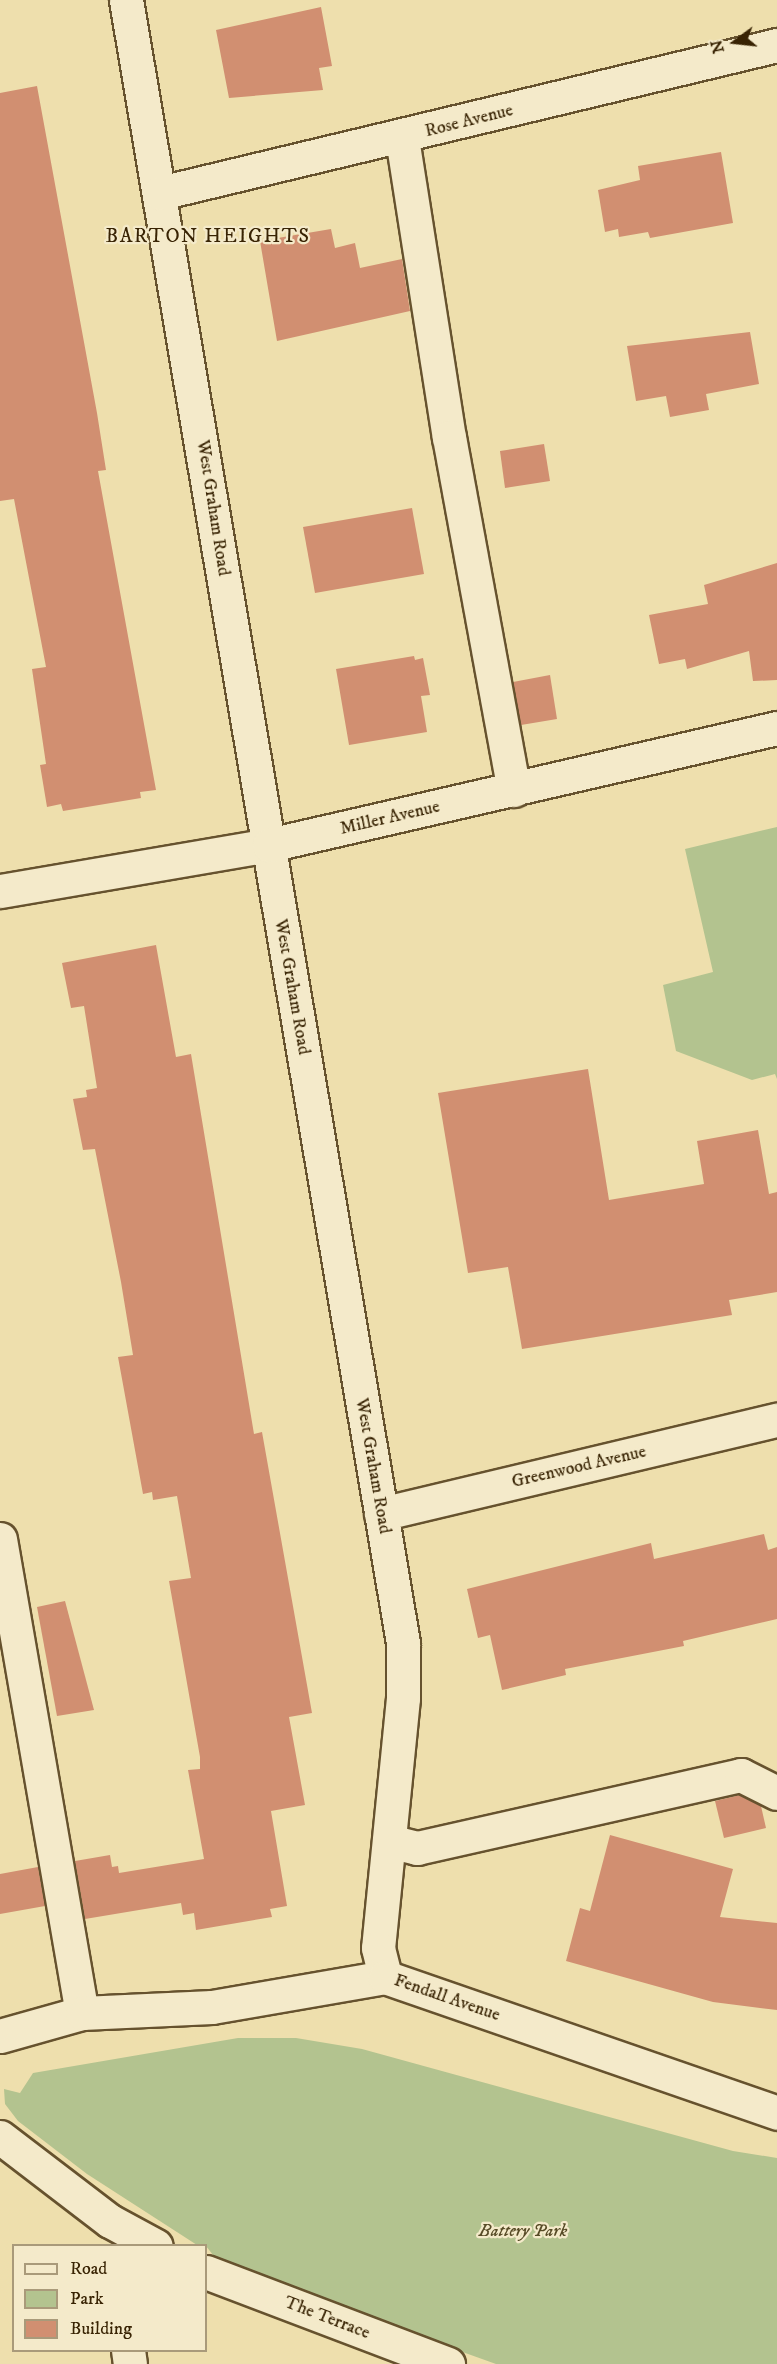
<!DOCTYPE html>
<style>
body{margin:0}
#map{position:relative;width:777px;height:2364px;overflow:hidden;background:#eedfad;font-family:"IM FELL DW Pica",serif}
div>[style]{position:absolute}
.green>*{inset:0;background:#b3c38f}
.building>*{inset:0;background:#d18f71}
.roads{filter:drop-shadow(2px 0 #66522e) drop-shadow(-2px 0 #66522e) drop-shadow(0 2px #66522e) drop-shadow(0 -2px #66522e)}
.minor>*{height:33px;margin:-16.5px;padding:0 16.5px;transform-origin:16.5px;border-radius:16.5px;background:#f4eaca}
span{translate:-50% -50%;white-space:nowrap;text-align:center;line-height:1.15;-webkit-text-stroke:4.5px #f4eaca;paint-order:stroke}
.street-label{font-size:18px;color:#382303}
.park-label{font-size:18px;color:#574b26;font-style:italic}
.neighbourhood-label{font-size:20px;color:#382303;letter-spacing:1.5px}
.legend{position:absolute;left:12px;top:2244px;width:195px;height:108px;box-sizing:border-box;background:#f4eaca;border:2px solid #a99a7a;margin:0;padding:8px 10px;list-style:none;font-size:18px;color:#382303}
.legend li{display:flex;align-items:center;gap:12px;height:30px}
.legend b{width:30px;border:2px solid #a99a7a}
.north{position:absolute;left:705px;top:12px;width:60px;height:60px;-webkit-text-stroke:4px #f4eaca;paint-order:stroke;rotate:255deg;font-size:16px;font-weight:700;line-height:24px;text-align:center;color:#382303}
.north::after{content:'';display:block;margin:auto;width:21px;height:27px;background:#382303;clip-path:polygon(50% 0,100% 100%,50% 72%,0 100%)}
</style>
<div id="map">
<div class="green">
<div style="clip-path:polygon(777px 827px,777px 1079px,775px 1074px,752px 1080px,676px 1051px,663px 985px,713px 972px,685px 849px)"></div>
<div style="clip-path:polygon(238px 2038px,296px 2038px,362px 2049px,733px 2151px,777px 2158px,777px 2364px,496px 2364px,281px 2287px,213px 2255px,206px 2246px,197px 2245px,87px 2174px,18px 2121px,5px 2104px,4px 2089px,20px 2093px,33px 2073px)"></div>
</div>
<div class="building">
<div style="clip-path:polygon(321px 7px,332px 66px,319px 68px,323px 90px,229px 98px,216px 30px)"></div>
<div style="clip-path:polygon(37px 86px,97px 413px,106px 470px,98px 471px,156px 790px,140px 792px,141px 798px,63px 811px,61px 804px,47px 807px,40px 765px,46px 764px,32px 669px,46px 667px,14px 499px,0 501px,0 93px)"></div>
<div style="clip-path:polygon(721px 152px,733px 223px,650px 238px,648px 232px,619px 237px,618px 229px,605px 232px,598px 190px,640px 180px,638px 166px)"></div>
<div style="clip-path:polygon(331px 229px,335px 248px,355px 243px,360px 268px,402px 259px,410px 311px,277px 341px,260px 241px)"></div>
<div style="clip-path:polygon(750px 332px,759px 384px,706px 394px,709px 410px,670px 417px,666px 396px,636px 401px,627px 346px)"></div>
<div style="clip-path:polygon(544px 444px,550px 481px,505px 488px,500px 451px)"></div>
<div style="clip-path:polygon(412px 508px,424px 574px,315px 593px,303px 527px)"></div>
<div style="clip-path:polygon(777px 563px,777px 680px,753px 681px,749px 651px,687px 669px,685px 659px,659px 664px,649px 615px,708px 604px,704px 585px)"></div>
<div style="clip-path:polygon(414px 656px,415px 660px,423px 658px,430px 695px,421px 696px,427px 732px,349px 745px,336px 669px)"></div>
<div style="clip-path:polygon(550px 675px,557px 719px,521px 725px,513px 682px)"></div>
<div style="clip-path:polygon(156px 945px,176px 1057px,191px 1054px,254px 1434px,262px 1432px,312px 1713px,289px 1717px,305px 1805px,271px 1811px,287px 1906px,270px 1909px,272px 1917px,196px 1930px,194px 1913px,183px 1915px,181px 1903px,85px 1919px,75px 1861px,110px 1855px,112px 1867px,118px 1866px,119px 1873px,204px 1859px,188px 1770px,200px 1769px,200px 1757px,169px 1581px,191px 1578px,177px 1496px,153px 1500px,152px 1492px,143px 1494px,118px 1357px,133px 1355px,121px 1282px,95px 1149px,83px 1150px,73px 1099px,87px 1097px,86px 1090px,97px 1088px,84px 1006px,71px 1008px,62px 963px)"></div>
<div style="clip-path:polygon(588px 1069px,609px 1200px,704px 1184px,697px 1141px,758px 1130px,769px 1194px,777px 1192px,777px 1292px,729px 1300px,732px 1315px,522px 1349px,508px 1267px,468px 1273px,438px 1093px)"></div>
<div style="clip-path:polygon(764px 1534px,768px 1550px,777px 1547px,777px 1619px,683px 1641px,684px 1646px,565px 1669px,566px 1675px,502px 1690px,490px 1635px,478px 1638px,467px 1589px,651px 1543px,654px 1559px)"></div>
<div style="clip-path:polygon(65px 1601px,94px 1710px,57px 1716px,37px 1607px)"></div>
<div style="clip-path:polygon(740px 1795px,761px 1806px,766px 1828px,724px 1838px,715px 1801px)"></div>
<div style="clip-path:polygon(610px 1835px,733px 1869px,720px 1917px,777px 1923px,777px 2010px,713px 2002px,566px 1961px,580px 1908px,590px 1911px)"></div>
<div style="clip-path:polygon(38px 1867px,45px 1906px,0 1914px,0 1874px)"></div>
</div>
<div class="roads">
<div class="minor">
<div style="left:126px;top:0;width:1666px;rotate:80.43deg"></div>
<div style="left:403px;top:1643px;width:55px;rotate:90deg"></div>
<div style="left:403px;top:1698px;width:251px;rotate:95.7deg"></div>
<div style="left:378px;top:1948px;width:30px;rotate:76deg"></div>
<div style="left:402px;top:138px;width:303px;rotate:81.1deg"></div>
<div style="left:449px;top:437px;width:359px;rotate:79.6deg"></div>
<div style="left:160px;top:193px;width:635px;rotate:-13.49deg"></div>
<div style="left:0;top:891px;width:273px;rotate:-9.7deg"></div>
<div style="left:269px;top:845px;width:521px;rotate:-12.97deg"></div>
<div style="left:381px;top:1514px;width:407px;rotate:-13.4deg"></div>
<div style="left:0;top:1539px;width:481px;rotate:80.2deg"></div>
<div style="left:389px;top:1841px;width:29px;rotate:14deg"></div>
<div style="left:417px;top:1848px;width:332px;rotate:-12.7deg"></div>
<div style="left:741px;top:1775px;width:40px;rotate:26.6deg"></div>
<div style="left:0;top:2036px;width:85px;rotate:-15.7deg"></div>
<div style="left:82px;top:2013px;width:130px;rotate:-2.6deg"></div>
<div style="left:212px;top:2007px;width:176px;rotate:-9.8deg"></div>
<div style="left:385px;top:1977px;width:415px;rotate:19.1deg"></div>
<div style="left:0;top:2137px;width:138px;rotate:37.4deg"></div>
<div style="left:110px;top:2221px;width:52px;rotate:28.5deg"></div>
<div style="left:206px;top:2272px;width:259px;rotate:20.8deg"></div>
<div style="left:128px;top:2350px;width:14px;rotate:82deg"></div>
</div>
</div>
<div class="street-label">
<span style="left:469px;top:121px;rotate:-14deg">Rose Avenue</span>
<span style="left:213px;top:508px;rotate:81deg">West Graham Road</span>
<span style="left:390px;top:818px;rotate:-13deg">Miller Avenue</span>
<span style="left:292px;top:987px;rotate:80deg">West Graham Road</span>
<span style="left:373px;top:1466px;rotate:80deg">West Graham Road</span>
<span style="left:579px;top:1467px;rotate:-13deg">Greenwood Avenue</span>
<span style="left:447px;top:1998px;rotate:19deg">Fendall Avenue</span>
<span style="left:327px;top:2318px;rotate:21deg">The Terrace</span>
</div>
<div class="park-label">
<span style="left:523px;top:2231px">Battery Park</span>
</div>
<div class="neighbourhood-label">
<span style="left:208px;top:236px">BARTON HEIGHTS</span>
</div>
<ul class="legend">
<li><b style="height:8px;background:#f4eaca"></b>Road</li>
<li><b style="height:16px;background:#b3c38f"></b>Park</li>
<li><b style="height:16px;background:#d18f71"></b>Building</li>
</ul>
<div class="north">N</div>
</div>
